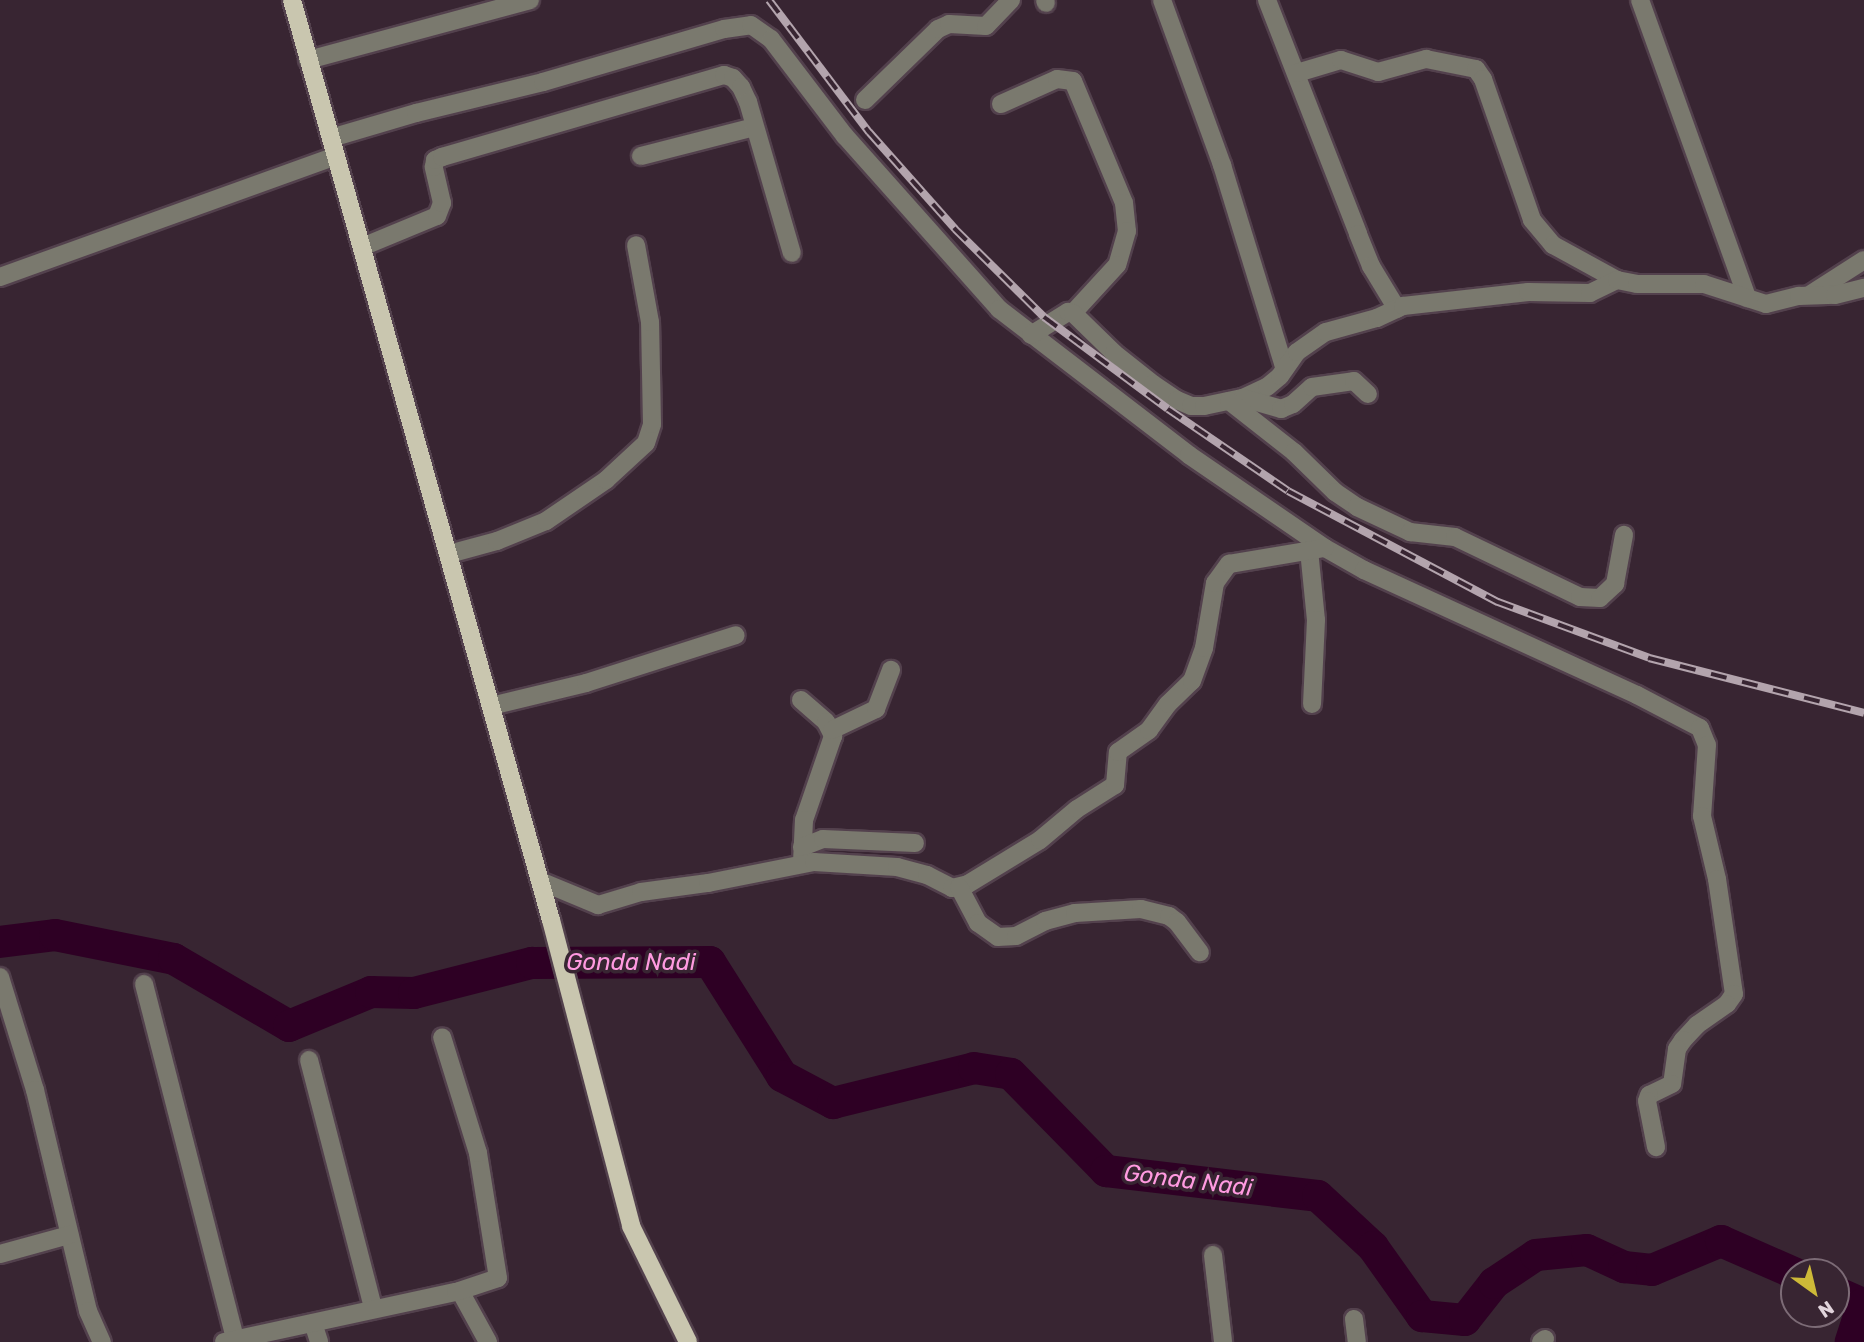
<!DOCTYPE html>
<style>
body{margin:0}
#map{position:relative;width:1864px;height:1342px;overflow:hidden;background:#382532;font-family:Rubik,sans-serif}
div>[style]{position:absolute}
.river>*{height:32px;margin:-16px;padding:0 16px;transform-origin:16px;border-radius:16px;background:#2e0024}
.roads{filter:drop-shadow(2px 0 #53414d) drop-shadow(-2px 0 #53414d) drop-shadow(0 2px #53414d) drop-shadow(0 -2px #53414d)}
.minor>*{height:18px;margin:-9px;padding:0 9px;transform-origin:9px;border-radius:9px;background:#7a796e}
.major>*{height:18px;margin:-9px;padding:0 9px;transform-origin:9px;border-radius:9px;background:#c9c6af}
.rail>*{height:8px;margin-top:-4px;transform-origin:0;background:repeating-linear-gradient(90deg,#382532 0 16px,#b3a4ad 0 32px);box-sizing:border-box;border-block:2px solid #b3a4ad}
span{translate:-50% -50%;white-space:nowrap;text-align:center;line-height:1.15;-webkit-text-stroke:7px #382532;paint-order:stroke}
.water-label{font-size:24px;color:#ff9ae0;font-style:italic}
.north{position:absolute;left:1780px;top:1258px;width:70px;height:70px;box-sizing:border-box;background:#382532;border:2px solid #7c6b76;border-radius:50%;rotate:146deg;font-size:19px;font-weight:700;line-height:28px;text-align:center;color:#e1d4dc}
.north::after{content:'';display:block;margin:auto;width:24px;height:32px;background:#cdb938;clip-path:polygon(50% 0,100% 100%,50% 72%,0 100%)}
</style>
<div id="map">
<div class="river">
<div style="left:0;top:942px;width:55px;rotate:-7.3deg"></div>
<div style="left:55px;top:935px;width:121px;rotate:11.4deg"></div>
<div style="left:174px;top:959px;width:133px;rotate:30.2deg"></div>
<div style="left:289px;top:1026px;width:89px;rotate:-22.5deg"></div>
<div style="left:371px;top:992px;width:43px;rotate:1.3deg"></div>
<div style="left:414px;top:993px;width:122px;rotate:-14.3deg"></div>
<div style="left:532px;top:963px;width:178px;rotate:-0.3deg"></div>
<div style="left:710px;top:962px;width:135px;rotate:57.7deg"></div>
<div style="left:782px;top:1076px;width:58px;rotate:27.9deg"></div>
<div style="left:833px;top:1103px;width:145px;rotate:-13.9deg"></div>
<div style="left:974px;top:1068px;width:37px;rotate:9deg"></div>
<div style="left:1011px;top:1074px;width:136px;rotate:45.6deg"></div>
<div style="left:1106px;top:1171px;width:213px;rotate:6.7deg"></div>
<div style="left:1318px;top:1196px;width:75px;rotate:42.8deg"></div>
<div style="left:1373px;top:1247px;width:85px;rotate:54.6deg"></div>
<div style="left:1422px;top:1316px;width:43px;rotate:5.3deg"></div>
<div style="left:1465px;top:1320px;width:47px;rotate:-51.9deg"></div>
<div style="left:1494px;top:1283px;width:50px;rotate:-33.7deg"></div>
<div style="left:1536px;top:1255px;width:51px;rotate:-5.6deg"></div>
<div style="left:1587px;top:1250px;width:41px;rotate:24.7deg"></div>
<div style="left:1624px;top:1267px;width:28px;rotate:6deg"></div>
<div style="left:1652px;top:1270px;width:75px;rotate:-22.8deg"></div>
<div style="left:1721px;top:1241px;width:80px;rotate:23.7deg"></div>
<div style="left:1836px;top:1292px;width:30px;rotate:24deg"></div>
<div style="left:1863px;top:1304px;width:40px;rotate:108deg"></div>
</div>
<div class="roads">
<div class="minor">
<div style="left:1045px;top:0;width:3px;rotate:72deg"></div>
<div style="left:1162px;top:0;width:176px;rotate:70deg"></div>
<div style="left:1222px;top:165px;width:210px;rotate:72.9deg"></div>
<div style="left:1267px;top:0;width:251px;rotate:68.7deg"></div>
<div style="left:1358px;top:234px;width:35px;rotate:68deg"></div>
<div style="left:1371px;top:266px;width:50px;rotate:58.8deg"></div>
<div style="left:1640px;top:0;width:317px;rotate:70.2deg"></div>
<div style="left:308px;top:60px;width:230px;rotate:-15.1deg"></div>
<div style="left:1297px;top:73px;width:46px;rotate:-16.5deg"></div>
<div style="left:1341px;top:60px;width:39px;rotate:18deg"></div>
<div style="left:1378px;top:72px;width:50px;rotate:-15.2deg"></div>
<div style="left:1426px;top:59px;width:51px;rotate:11.3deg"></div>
<div style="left:1476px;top:69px;width:12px;rotate:55deg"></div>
<div style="left:1483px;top:79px;width:149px;rotate:70.8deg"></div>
<div style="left:1532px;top:220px;width:33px;rotate:50deg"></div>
<div style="left:1553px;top:245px;width:73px;rotate:28.7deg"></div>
<div style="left:865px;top:100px;width:102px;rotate:-44.2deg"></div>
<div style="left:938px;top:29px;width:12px;rotate:-24deg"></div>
<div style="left:949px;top:24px;width:37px;rotate:3deg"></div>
<div style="left:986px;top:26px;width:36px;rotate:-46deg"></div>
<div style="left:1001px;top:104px;width:61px;rotate:-24.1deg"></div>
<div style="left:1057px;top:79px;width:16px;rotate:7deg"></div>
<div style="left:1073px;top:81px;width:132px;rotate:67.3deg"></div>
<div style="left:1124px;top:203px;width:28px;rotate:84deg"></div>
<div style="left:1127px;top:231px;width:35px;rotate:106deg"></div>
<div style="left:1117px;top:265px;width:65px;rotate:132.5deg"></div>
<div style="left:331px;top:138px;width:89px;rotate:-16.4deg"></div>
<div style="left:416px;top:113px;width:131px;rotate:-13.7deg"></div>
<div style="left:543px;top:82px;width:189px;rotate:-16.3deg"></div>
<div style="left:724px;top:29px;width:27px;rotate:-8deg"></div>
<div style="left:751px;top:25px;width:24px;rotate:35deg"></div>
<div style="left:771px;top:39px;width:122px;rotate:52.7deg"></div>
<div style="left:845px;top:136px;width:232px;rotate:48.3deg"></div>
<div style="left:999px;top:309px;width:240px;rotate:37.5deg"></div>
<div style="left:1189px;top:455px;width:165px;rotate:34.4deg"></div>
<div style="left:1325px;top:548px;width:45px;rotate:29.4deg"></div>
<div style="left:1364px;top:570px;width:300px;rotate:24.6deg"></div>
<div style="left:1637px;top:695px;width:71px;rotate:27.6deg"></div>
<div style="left:1700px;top:728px;width:18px;rotate:68deg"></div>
<div style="left:1707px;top:745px;width:71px;rotate:94deg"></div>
<div style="left:1702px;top:816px;width:65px;rotate:76.6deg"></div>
<div style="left:1717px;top:879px;width:116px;rotate:81.6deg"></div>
<div style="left:1734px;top:994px;width:12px;rotate:125deg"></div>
<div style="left:1727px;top:1004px;width:37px;rotate:145deg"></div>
<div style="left:1697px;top:1025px;width:21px;rotate:133deg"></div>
<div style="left:1683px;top:1040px;width:11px;rotate:124deg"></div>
<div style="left:1677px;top:1049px;width:35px;rotate:98deg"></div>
<div style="left:1672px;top:1084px;width:25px;rotate:154deg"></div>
<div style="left:1649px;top:1095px;width:6px;rotate:108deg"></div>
<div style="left:1647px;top:1101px;width:47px;rotate:78.9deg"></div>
<div style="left:641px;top:156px;width:117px;rotate:-14.4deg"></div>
<div style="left:362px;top:247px;width:81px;rotate:-22.5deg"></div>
<div style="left:437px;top:216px;width:14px;rotate:-69deg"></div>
<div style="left:442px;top:203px;width:37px;rotate:-103deg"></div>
<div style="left:434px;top:167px;width:7px;rotate:-82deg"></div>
<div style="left:435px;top:160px;width:8px;rotate:-23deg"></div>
<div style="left:442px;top:157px;width:294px;rotate:-16.2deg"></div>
<div style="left:724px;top:75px;width:9px;rotate:18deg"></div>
<div style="left:733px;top:78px;width:12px;rotate:48deg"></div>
<div style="left:741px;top:87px;width:17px;rotate:65deg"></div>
<div style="left:748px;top:102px;width:157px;rotate:73.8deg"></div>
<div style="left:0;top:277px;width:357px;rotate:-19.8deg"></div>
<div style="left:1811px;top:294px;width:63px;rotate:-32.7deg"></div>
<div style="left:1031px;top:335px;width:44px;rotate:-31.9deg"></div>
<div style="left:1068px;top:312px;width:5px;rotate:11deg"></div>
<div style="left:1073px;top:313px;width:57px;rotate:44.3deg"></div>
<div style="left:1114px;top:353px;width:50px;rotate:38.5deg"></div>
<div style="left:1153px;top:384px;width:29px;rotate:34deg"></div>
<div style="left:1177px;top:400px;width:15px;rotate:23deg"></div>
<div style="left:1191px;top:406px;width:13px"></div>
<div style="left:1204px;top:406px;width:40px;rotate:-12deg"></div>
<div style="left:1243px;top:398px;width:26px;rotate:-25deg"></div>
<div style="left:1267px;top:387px;width:17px;rotate:-40deg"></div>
<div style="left:1280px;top:376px;width:29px;rotate:-55deg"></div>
<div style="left:1297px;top:352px;width:35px;rotate:-35deg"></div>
<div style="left:1326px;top:332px;width:53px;rotate:-15.4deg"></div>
<div style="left:1377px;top:318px;width:29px;rotate:-25deg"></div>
<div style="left:1403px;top:306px;width:126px;rotate:-6.4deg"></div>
<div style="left:1528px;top:292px;width:62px;rotate:0.9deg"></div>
<div style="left:1590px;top:293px;width:30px;rotate:-26deg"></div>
<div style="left:1617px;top:280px;width:20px;rotate:11deg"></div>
<div style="left:1637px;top:284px;width:67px"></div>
<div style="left:1704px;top:284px;width:65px;rotate:17.9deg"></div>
<div style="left:1766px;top:304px;width:34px;rotate:-14deg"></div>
<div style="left:1799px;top:296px;width:36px;rotate:-2deg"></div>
<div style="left:1835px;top:295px;width:30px;rotate:-14deg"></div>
<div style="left:1243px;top:398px;width:40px;rotate:16deg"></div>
<div style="left:1281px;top:409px;width:13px;rotate:-23deg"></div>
<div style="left:1293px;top:404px;width:25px;rotate:-42deg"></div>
<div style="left:1312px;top:387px;width:42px;rotate:-8.1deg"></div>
<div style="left:1354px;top:381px;width:19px;rotate:43deg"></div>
<div style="left:1229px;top:401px;width:83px;rotate:38.1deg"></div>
<div style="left:1294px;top:452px;width:57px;rotate:44.3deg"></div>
<div style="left:1335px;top:492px;width:27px;rotate:34deg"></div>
<div style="left:1357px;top:507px;width:59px;rotate:25.3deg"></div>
<div style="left:1410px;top:532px;width:45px;rotate:6.3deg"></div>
<div style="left:1455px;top:537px;width:139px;rotate:25.6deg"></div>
<div style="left:1580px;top:597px;width:20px;rotate:3deg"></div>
<div style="left:1600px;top:598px;width:21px;rotate:-43deg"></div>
<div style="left:1615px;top:584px;width:50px;rotate:-79.6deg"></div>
<div style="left:1309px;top:550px;width:70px;rotate:84.3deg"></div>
<div style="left:1316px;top:620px;width:84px;rotate:92.7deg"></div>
<div style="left:449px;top:554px;width:50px;rotate:-15.2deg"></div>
<div style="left:497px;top:541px;width:53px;rotate:-22.2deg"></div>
<div style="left:546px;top:521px;width:73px;rotate:-34.3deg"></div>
<div style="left:606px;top:480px;width:54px;rotate:-42.8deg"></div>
<div style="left:646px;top:443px;width:20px;rotate:-72deg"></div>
<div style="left:652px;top:424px;width:102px;rotate:-91.1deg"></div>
<div style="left:650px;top:322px;width:78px;rotate:-100.3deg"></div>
<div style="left:801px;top:700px;width:33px;rotate:41deg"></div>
<div style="left:826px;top:722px;width:16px;rotate:63deg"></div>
<div style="left:833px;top:736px;width:89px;rotate:109deg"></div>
<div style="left:804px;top:820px;width:43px;rotate:92.7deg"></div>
<div style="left:491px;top:706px;width:98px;rotate:-13.6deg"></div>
<div style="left:586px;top:683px;width:157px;rotate:-17.7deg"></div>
<div style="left:832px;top:730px;width:49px;rotate:-25.5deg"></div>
<div style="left:876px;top:709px;width:42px;rotate:-69deg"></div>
<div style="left:802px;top:847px;width:22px;rotate:-21deg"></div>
<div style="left:823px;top:839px;width:92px;rotate:2.5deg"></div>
<div style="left:540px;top:881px;width:63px;rotate:22.5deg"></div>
<div style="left:598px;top:905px;width:45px;rotate:-16.8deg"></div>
<div style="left:641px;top:892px;width:68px;rotate:-7.7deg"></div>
<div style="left:708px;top:883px;width:108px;rotate:-11.2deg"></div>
<div style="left:814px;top:862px;width:83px;rotate:3.4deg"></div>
<div style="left:897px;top:867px;width:31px;rotate:15deg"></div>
<div style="left:927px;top:875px;width:28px;rotate:27deg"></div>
<div style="left:952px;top:888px;width:16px;rotate:-14deg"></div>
<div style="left:968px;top:884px;width:84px;rotate:-31.4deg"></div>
<div style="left:1040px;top:840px;width:48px;rotate:-40deg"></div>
<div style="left:1077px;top:809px;width:45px;rotate:-32.3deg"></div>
<div style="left:1115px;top:785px;width:33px;rotate:-85deg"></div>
<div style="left:1118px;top:752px;width:38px;rotate:-35deg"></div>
<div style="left:1149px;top:730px;width:32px;rotate:-54deg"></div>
<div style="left:1168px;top:704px;width:33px;rotate:-44deg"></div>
<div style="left:1192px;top:681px;width:35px;rotate:-70deg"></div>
<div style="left:1204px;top:648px;width:66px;rotate:-80.4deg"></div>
<div style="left:1215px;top:583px;width:24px;rotate:-54deg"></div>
<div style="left:1229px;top:564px;width:97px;rotate:-9.5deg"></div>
<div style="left:959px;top:887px;width:41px;rotate:62.2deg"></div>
<div style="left:978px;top:923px;width:24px;rotate:35deg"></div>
<div style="left:998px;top:937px;width:18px;rotate:-3deg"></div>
<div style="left:1016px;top:936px;width:33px;rotate:-27deg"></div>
<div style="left:1045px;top:921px;width:31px;rotate:-15deg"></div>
<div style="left:1075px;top:913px;width:66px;rotate:-3.5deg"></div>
<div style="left:1141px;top:909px;width:29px;rotate:14deg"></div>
<div style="left:1169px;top:916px;width:10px;rotate:37deg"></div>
<div style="left:1177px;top:922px;width:38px;rotate:53deg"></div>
<div style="left:0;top:977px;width:118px;rotate:72.8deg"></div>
<div style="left:35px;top:1090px;width:227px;rotate:76.5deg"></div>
<div style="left:88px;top:1311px;width:34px;rotate:66deg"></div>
<div style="left:144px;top:984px;width:370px;rotate:75.6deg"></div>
<div style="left:309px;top:1060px;width:256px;rotate:75.5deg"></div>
<div style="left:0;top:1254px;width:72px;rotate:-15.4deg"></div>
<div style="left:1213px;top:1255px;width:88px;rotate:83.4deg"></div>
<div style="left:460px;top:1291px;width:58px;rotate:61.2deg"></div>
<div style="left:1354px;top:1319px;width:23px;rotate:83deg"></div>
<div style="left:313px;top:1323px;width:20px;rotate:72deg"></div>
<div style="left:224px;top:1342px;width:237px;rotate:-12.2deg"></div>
<div style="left:456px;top:1292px;width:44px;rotate:-18.4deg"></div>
<div style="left:498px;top:1278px;width:127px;rotate:-99.1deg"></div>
<div style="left:478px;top:1153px;width:121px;rotate:-107.2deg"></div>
<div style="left:1541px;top:1342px;width:5px;rotate:-37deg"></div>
</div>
<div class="major">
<div style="left:292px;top:0;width:956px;rotate:74.28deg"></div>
<div style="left:551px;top:920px;width:316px;rotate:75.3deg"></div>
<div style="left:631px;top:1226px;width:129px;rotate:63.8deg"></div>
</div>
</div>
<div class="rail">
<div style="left:769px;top:0;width:166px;rotate:52.9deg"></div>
<div style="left:869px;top:132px;width:130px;rotate:48.4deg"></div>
<div style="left:955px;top:229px;width:125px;rotate:44.7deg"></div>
<div style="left:1044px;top:317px;width:154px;rotate:36.6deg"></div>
<div style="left:1168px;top:409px;width:145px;rotate:34.3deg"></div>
<div style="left:1288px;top:491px;width:238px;rotate:27.9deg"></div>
<div style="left:1498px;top:602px;width:161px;rotate:20.3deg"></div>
<div style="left:1649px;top:658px;width:222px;rotate:14.3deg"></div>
</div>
<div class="water-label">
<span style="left:631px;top:963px">Gonda Nadi</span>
<span style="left:1188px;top:1181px;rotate:7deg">Gonda Nadi</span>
</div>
<div class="north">N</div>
</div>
